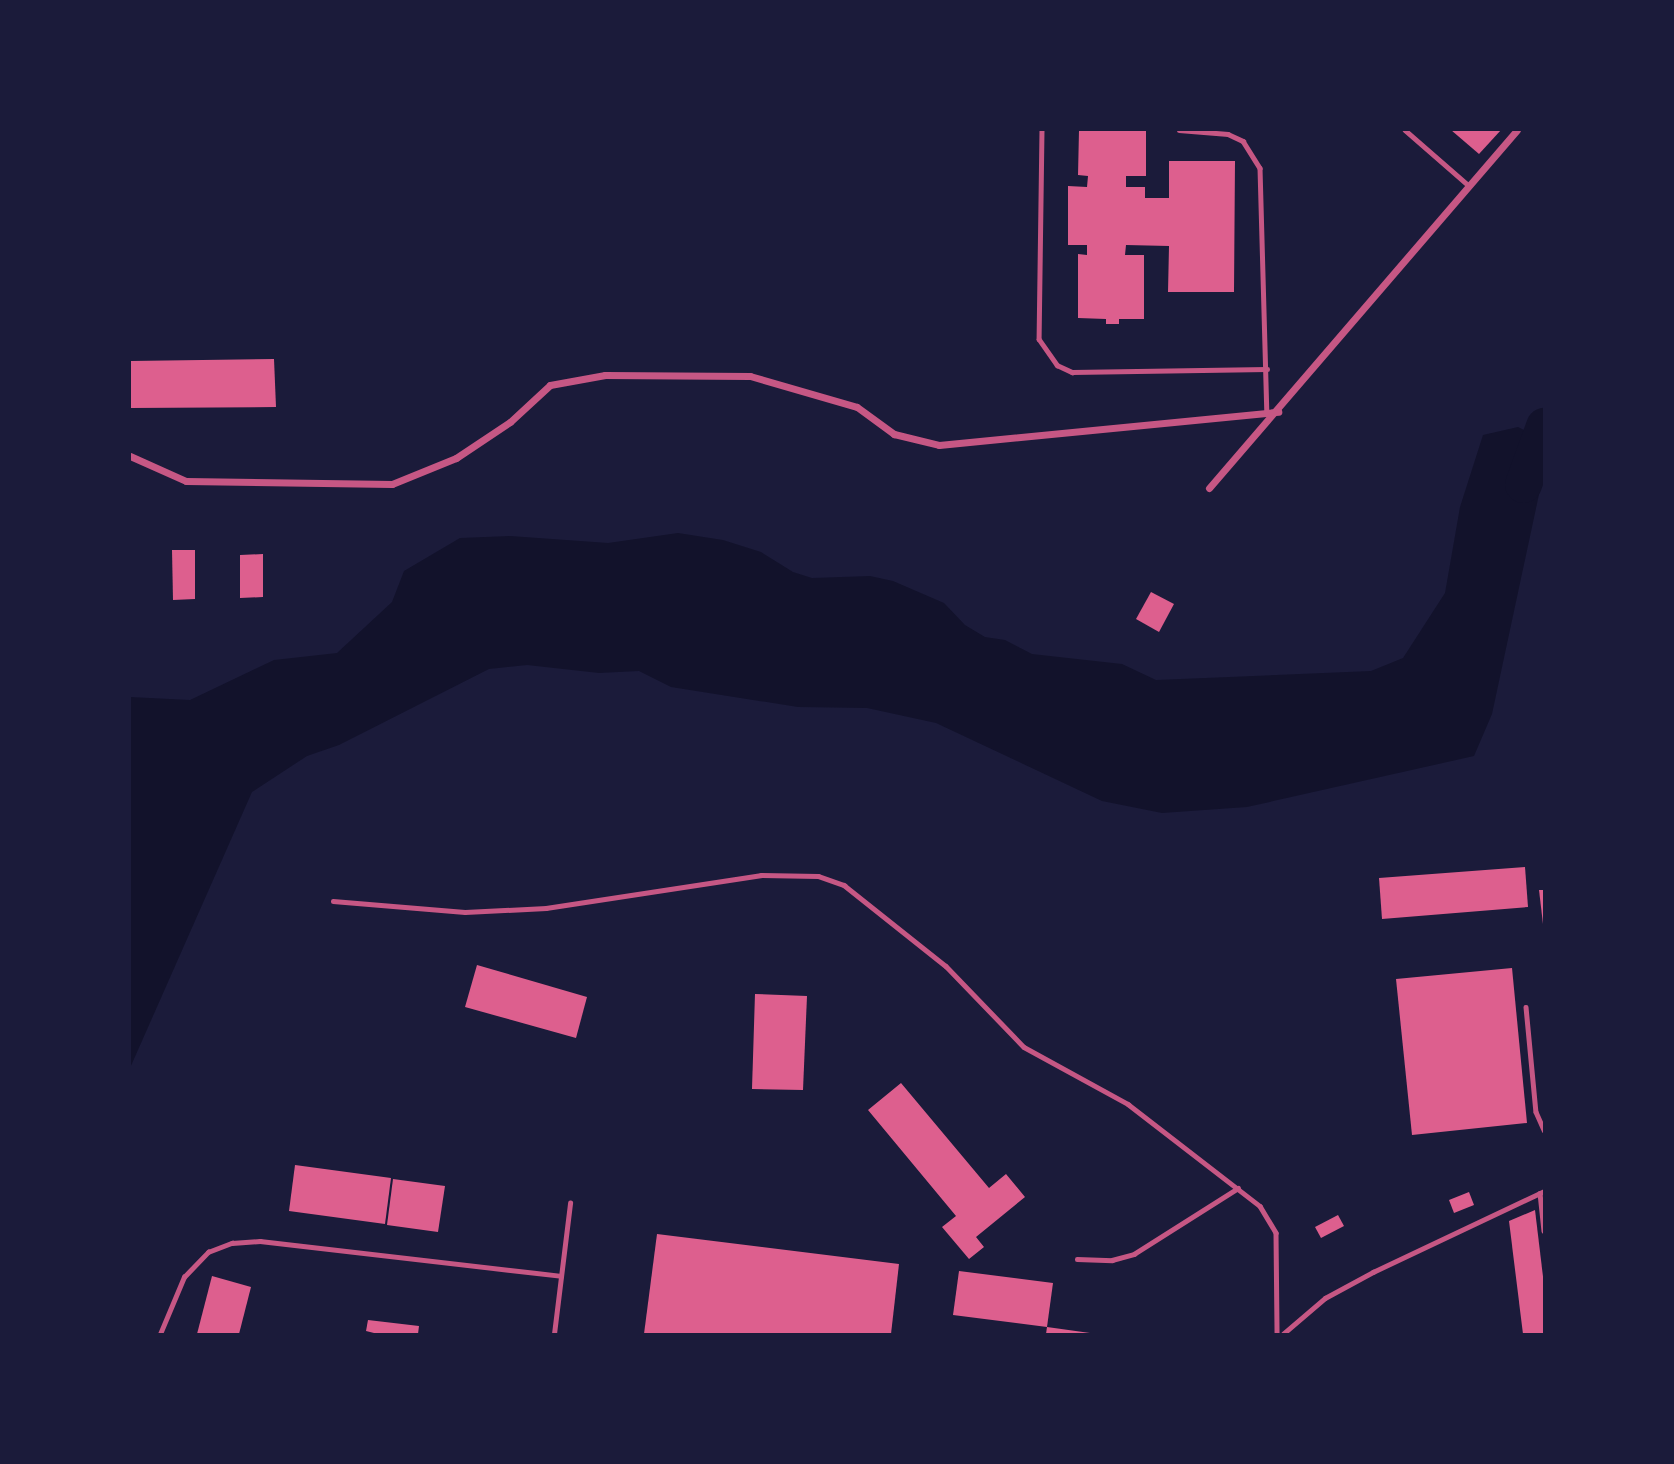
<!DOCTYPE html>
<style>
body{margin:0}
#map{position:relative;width:1674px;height:1464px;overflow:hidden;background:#1b1b3a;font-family:"Fira Sans Condensed",sans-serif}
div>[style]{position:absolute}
.water>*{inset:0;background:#12122b}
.river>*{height:37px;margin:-18.5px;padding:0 18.5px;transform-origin:18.5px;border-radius:18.5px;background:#12122b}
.building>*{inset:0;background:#dd5f8e}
.service>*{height:4.5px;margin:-2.25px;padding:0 2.25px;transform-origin:2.25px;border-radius:2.25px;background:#c65784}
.minor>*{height:7px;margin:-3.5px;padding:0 3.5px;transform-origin:3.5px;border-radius:3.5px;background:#c65784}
span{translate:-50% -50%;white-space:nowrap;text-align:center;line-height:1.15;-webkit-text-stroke:5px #1b1b3a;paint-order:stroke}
.frame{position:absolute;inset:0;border:131px solid #1b1b3a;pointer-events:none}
</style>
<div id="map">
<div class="water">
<div style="clip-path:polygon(1518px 427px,1540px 438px,1544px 447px,1544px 471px,1492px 714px,1474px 756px,1247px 807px,1162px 813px,1102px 801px,936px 723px,867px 708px,798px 707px,671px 687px,639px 671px,599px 673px,527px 665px,489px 669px,339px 745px,307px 756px,252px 792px,130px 1068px,130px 697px,190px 700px,274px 660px,337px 653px,392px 602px,404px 571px,460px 538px,510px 536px,608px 543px,678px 533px,723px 540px,761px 552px,793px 572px,812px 578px,870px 576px,893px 581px,944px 603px,965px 625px,985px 637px,1005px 640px,1032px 654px,1122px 664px,1156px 680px,1371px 671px,1403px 658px,1445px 593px,1460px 507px,1483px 435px)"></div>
</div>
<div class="river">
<div style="left:1523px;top:484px;width:62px;rotate:-70.1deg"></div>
</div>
<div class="building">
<div style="clip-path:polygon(1079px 130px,1146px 130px,1146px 176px,1126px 176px,1126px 187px,1145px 187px,1145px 198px,1169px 198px,1169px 161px,1235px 161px,1234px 292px,1168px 292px,1169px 246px,1126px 245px,1125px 255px,1144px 255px,1144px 319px,1119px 319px,1119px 324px,1106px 324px,1106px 319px,1078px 318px,1078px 254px,1087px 255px,1087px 245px,1068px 245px,1068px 186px,1087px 187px,1088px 176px,1078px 175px)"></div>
<div style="clip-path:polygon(1451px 130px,1501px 130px,1479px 154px)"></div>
<div style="clip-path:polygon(274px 359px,276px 407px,130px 408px,130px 361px)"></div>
<div style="clip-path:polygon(172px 550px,195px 550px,195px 599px,173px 600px)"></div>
<div style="clip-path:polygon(263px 554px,263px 597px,240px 598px,240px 555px)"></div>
<div style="clip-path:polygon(1151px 592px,1174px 604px,1159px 632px,1136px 619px)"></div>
<div style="clip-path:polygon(1525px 867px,1528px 907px,1382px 919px,1379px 878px)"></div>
<div style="clip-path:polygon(1539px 890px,1544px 890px,1544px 923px,1543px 924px)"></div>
<div style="clip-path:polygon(477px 965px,587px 997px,576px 1038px,465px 1007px)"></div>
<div style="clip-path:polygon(1512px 968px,1527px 1123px,1412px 1135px,1396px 979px)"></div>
<div style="clip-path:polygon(755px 994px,807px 996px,803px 1090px,752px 1089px)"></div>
<div style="clip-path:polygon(901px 1083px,989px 1188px,1006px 1174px,1025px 1197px,976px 1237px,984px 1247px,969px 1259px,942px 1227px,956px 1216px,868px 1110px)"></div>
<div style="clip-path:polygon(295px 1165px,391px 1178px,385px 1224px,289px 1211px)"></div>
<div style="clip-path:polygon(393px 1179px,445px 1186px,438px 1232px,387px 1225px)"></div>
<div style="clip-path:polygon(1469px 1192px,1474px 1205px,1454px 1213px,1449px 1200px)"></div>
<div style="clip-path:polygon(1535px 1210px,1544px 1285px,1544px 1334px,1523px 1334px,1509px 1221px)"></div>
<div style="clip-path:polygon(1338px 1215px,1344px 1226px,1321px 1238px,1315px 1227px)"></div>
<div style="clip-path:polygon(657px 1234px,899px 1264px,891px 1334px,644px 1334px)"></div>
<div style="clip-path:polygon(959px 1271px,1053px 1283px,1047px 1327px,953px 1315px)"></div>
<div style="clip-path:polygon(212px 1276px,251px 1287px,239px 1334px,197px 1334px)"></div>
<div style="clip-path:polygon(368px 1320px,419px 1326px,418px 1334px,378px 1334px,366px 1331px)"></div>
<div style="clip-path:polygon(1047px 1327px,1090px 1333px,1090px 1334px,1046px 1334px)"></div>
</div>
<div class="service">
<div style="left:1042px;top:130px;width:209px;rotate:90.8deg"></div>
<div style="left:1039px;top:339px;width:32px;rotate:55deg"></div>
<div style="left:1057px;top:365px;width:17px;rotate:25deg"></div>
<div style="left:1072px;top:372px;width:195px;rotate:-0.9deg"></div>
<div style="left:1179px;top:130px;width:49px;rotate:4.7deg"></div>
<div style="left:1228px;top:134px;width:17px;rotate:25deg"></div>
<div style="left:1243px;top:141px;width:32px;rotate:58deg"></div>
<div style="left:1260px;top:168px;width:245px;rotate:88.4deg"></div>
<div style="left:1405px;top:130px;width:84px;rotate:41.1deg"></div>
<div style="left:333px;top:901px;width:132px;rotate:4.8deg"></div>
<div style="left:465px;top:912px;width:81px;rotate:-2.8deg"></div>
<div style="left:546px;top:908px;width:218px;rotate:-8.7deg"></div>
<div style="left:761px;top:875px;width:57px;rotate:1deg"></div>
<div style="left:818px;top:876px;width:28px;rotate:19deg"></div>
<div style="left:844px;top:885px;width:130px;rotate:38.5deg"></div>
<div style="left:946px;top:966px;width:112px;rotate:46.1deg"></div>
<div style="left:1024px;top:1047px;width:119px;rotate:28.7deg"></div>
<div style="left:1128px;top:1104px;width:167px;rotate:37.7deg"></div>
<div style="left:1260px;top:1206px;width:31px;rotate:59deg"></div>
<div style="left:1276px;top:1233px;width:101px;rotate:89.4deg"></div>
<div style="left:1526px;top:1007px;width:105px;rotate:84.6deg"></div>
<div style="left:1536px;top:1112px;width:20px;rotate:66deg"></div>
<div style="left:1540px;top:1193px;width:38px;rotate:84deg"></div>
<div style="left:1077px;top:1259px;width:35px;rotate:2deg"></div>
<div style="left:1112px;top:1260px;width:23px;rotate:-15deg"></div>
<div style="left:1134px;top:1254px;width:123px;rotate:-32.4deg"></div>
<div style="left:160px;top:1334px;width:62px;rotate:-67.2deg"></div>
<div style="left:184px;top:1277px;width:35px;rotate:-46deg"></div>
<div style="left:208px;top:1252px;width:26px;rotate:-21deg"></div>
<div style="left:232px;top:1243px;width:28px;rotate:-4deg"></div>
<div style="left:260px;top:1241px;width:303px;rotate:6.6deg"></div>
<div style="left:554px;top:1334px;width:132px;rotate:-83deg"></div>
<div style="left:1283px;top:1334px;width:55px;rotate:-40.6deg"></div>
<div style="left:1325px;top:1298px;width:55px;rotate:-28.4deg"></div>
<div style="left:1373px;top:1272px;width:189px;rotate:-25.3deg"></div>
</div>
<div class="minor">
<div style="left:130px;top:456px;width:61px;rotate:24.1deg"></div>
<div style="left:186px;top:481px;width:206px;rotate:0.8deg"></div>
<div style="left:392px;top:484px;width:69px;rotate:-22.1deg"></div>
<div style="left:456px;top:458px;width:65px;rotate:-33.7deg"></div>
<div style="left:510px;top:422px;width:54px;rotate:-42.8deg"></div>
<div style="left:550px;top:385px;width:56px;rotate:-10.3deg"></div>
<div style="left:605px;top:375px;width:145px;rotate:0.4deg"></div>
<div style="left:750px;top:376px;width:111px;rotate:16.2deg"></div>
<div style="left:857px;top:407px;width:46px;rotate:36.1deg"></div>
<div style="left:894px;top:434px;width:46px;rotate:13.7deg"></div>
<div style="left:939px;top:445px;width:341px;rotate:-5.6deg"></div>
<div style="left:1209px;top:488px;width:472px;rotate:-49.3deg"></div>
</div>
<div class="frame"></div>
</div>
